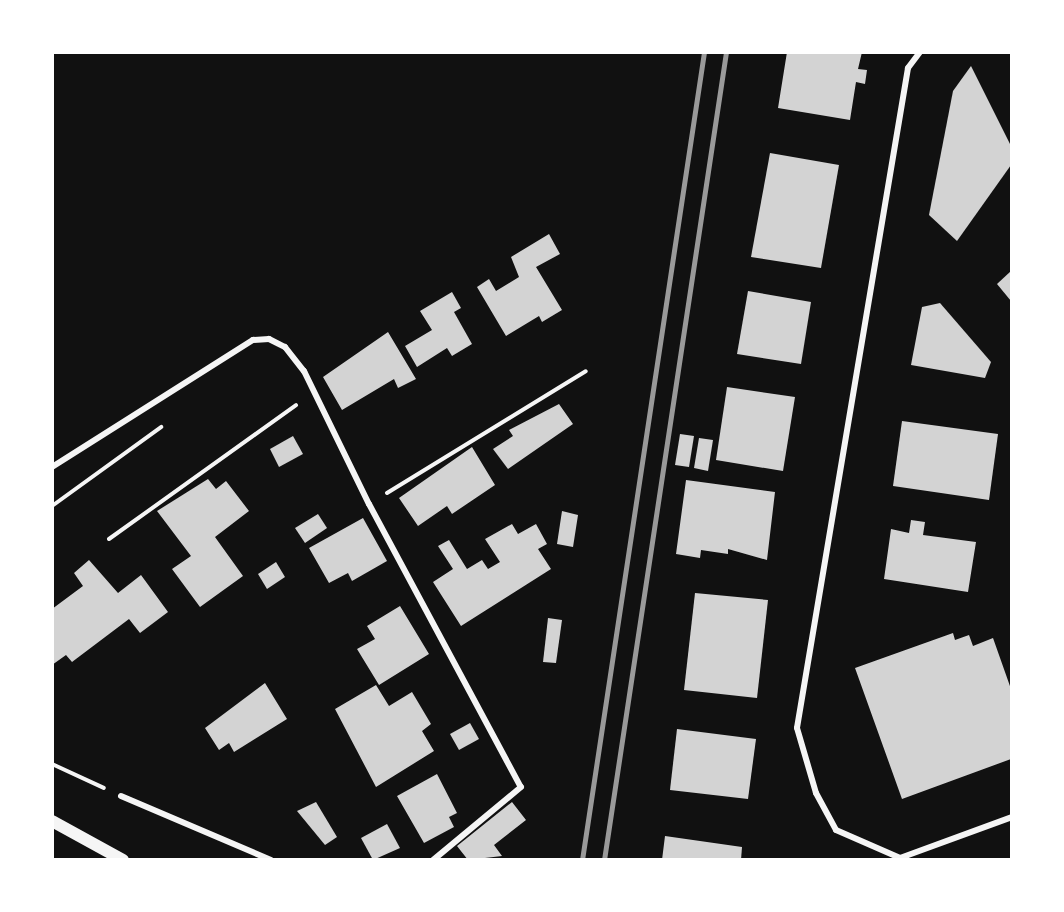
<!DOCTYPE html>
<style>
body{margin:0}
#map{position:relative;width:1064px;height:912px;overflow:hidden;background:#111;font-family:"IBM Plex Sans",sans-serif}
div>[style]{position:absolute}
.building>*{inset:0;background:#d3d3d3}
.path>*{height:4px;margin:-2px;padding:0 2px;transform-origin:2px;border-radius:2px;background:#f5f5f5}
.minor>*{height:6px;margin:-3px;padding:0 3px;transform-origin:3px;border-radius:3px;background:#f5f5f5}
.secondary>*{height:12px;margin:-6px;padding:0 6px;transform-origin:6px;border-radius:6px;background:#f5f5f5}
.rail>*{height:4.5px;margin:-2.25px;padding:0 2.25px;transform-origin:2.25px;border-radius:2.25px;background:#9a9a9a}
span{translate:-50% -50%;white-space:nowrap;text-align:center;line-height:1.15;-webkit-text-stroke:6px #fff;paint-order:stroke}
.frame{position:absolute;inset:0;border:54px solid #fff;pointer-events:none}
</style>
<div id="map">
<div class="building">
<div style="clip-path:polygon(787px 52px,862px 52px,858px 69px,867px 70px,865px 84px,856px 82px,850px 120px,778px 108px)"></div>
<div style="clip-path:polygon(971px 66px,1011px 146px,1011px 165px,957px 241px,929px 215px,953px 91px)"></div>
<div style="clip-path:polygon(770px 153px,839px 165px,821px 268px,751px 257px)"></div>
<div style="clip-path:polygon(549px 234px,560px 254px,536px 267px,562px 310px,542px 322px,539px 316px,506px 336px,477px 287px,489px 279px,496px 291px,519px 277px,511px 257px)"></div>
<div style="clip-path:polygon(1011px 271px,1011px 301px,997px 284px)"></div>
<div style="clip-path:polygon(748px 291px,811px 302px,801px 364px,737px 354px)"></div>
<div style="clip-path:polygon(452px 292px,461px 308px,454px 312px,472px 344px,452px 356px,447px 348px,417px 367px,405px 346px,432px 330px,420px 311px)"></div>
<div style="clip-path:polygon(940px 303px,991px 362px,985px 378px,911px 365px,922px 307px)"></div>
<div style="clip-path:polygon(388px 332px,416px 379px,398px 388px,394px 379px,342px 410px,323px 377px)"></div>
<div style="clip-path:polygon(727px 387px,795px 397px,783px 471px,716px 460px)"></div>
<div style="clip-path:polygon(559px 404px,573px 424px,508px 469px,493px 449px,513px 436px,509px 430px)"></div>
<div style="clip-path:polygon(902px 421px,998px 434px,989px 500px,893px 486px)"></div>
<div style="clip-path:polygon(680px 434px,694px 436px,689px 467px,675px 465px)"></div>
<div style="clip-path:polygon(293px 436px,303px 454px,279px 467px,270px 449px)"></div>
<div style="clip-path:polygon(699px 438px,713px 440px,708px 471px,694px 468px)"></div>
<div style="clip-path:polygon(472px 447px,495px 485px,452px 514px,447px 506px,418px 526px,399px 498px)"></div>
<div style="clip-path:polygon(208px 479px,216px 489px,226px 481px,249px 511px,215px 537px,243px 576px,200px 607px,172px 569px,191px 556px,157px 511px)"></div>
<div style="clip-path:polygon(686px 480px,775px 492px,767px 560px,728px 549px,728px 554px,701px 550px,700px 558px,676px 554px)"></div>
<div style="clip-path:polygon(562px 511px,578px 515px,573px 547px,557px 544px)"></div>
<div style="clip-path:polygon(318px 514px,327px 528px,305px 543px,295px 528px)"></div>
<div style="clip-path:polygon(363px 518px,387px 561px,352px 581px,348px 573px,329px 583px,309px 548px)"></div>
<div style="clip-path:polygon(911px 520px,925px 522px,923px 535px,976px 542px,968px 592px,884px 579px,891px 529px,909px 533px)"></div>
<div style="clip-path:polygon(512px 524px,518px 534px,536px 524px,547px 544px,538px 549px,551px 569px,461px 626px,433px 582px,453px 569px,438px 546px,449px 540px,467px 569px,482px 560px,488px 569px,500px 562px,485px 539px)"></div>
<div style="clip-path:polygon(89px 560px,118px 593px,141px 575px,168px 612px,140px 633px,129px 619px,72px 662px,66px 655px,52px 665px,52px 609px,83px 586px,74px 573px)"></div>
<div style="clip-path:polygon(276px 562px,285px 577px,267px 589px,258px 574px)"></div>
<div style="clip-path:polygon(695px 593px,768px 600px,757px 698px,684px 690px)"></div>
<div style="clip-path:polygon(400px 606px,429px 654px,379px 685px,357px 649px,375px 639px,367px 626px)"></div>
<div style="clip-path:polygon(548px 618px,562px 620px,556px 663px,543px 662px)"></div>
<div style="clip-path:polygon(953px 633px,955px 640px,969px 635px,973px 646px,993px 638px,1011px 689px,1011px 759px,902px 799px,855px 668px)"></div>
<div style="clip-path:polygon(265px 683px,287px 719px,234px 752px,229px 743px,219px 750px,205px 728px)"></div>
<div style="clip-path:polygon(376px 685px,389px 706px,412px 692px,431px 724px,422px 731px,434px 751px,376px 787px,335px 709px)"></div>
<div style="clip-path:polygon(470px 723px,479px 739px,459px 750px,450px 734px)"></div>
<div style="clip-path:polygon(677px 729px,756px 739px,748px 799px,670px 790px)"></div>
<div style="clip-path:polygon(437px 774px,457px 813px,449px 817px,454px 827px,424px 843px,397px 796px)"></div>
<div style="clip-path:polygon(316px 802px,337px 837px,325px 845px,297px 811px)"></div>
<div style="clip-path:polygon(512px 802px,526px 820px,494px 845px,502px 856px,468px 860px,457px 846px)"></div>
<div style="clip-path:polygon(387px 824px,400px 848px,373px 860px,361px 838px)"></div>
<div style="clip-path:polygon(665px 836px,742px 847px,741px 860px,662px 860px)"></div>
</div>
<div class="path">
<div style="left:387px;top:493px;width:233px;rotate:-31.5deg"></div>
<div style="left:52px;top:506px;width:135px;rotate:-35.9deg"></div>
<div style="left:109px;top:539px;width:230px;rotate:-35.6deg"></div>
<div style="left:52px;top:764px;width:57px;rotate:24.8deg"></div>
</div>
<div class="minor">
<div style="left:920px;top:52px;width:20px;rotate:127deg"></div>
<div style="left:908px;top:68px;width:669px;rotate:99.55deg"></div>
<div style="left:797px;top:728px;width:68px;rotate:73.7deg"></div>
<div style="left:816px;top:793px;width:42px;rotate:61.6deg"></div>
<div style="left:836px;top:830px;width:70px;rotate:23.6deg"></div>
<div style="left:900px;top:858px;width:119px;rotate:-20.1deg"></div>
<div style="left:52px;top:467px;width:238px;rotate:-32.3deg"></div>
<div style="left:253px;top:340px;width:16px;rotate:-4deg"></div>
<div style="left:269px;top:339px;width:18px;rotate:27deg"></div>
<div style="left:285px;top:347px;width:31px;rotate:52deg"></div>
<div style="left:304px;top:371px;width:148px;rotate:64deg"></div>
<div style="left:369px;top:504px;width:321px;rotate:61.8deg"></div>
<div style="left:521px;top:787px;width:114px;rotate:140.3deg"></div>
<div style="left:121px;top:796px;width:163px;rotate:23.1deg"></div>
</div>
<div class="secondary">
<div style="left:52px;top:821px;width:81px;rotate:28.8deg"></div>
</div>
<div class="rail">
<div style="left:582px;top:860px;width:817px;rotate:-81.41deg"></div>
<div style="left:604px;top:860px;width:817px;rotate:-81.41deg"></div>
</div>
<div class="frame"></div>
</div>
